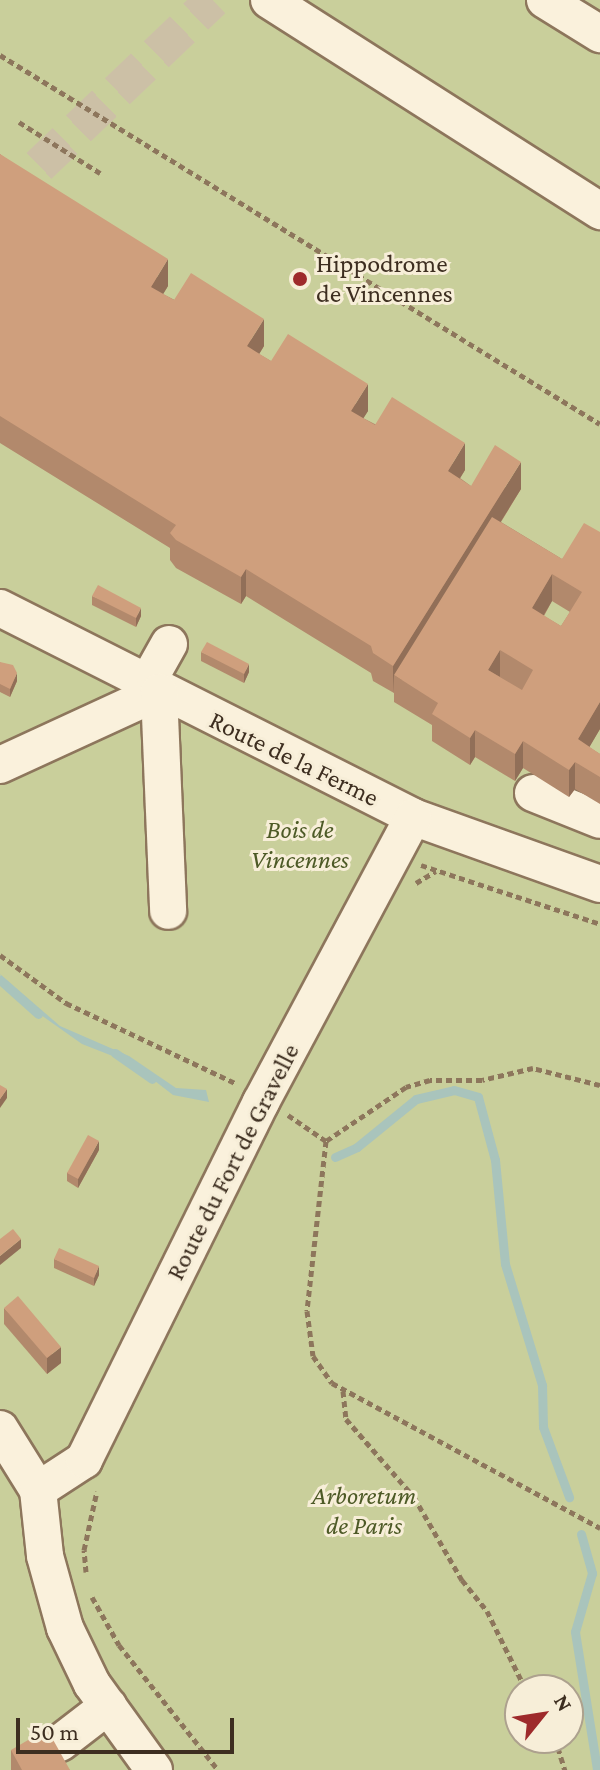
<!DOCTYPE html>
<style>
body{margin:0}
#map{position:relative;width:600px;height:1770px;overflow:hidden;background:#f0e4c8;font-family:"Crimson Pro",serif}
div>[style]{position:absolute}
.green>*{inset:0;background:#c9cf9b}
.water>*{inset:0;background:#a9c4bc}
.stream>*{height:9px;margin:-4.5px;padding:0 4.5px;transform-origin:4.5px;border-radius:4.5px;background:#a9c4bc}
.minor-tunnel>*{height:36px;margin-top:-18px;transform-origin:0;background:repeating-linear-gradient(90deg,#ccc0a6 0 36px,transparent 0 54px)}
.path>*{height:5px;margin-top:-2.5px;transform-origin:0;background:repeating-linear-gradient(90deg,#8d765c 0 6px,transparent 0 10px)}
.roads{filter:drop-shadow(2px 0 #8d765c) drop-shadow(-2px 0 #8d765c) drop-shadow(0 2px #8d765c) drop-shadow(0 -2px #8d765c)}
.minor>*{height:36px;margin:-18px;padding:0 18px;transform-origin:18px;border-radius:18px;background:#faf1dc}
.wall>*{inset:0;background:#b2896c}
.shaded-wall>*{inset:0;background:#916f58}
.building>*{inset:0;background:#cf9f7d}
.dots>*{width:22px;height:22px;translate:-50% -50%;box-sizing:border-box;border:4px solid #f7eed8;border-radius:50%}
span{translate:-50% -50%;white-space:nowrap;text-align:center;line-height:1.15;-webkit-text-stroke:6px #f7eed8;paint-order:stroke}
.poi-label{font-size:26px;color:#3d2e20}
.left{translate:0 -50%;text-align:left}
.street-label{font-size:26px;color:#3d2e20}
.park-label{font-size:26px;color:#4d5a26;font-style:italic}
.north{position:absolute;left:504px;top:1674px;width:80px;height:80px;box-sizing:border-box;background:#f7eed8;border:2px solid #ada18e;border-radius:50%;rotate:60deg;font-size:22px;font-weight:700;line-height:32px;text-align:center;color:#3d2e20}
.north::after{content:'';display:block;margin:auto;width:28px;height:36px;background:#9e2a2b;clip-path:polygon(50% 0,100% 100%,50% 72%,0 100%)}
.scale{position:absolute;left:16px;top:1718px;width:218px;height:36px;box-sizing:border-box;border:4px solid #3d2e20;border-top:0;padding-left:10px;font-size:24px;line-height:28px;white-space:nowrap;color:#3d2e20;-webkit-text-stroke:6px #f7eed8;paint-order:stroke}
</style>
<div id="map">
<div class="green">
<div style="clip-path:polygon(evenodd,0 0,600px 0,600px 1770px,0 1770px,0 0,520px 1690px,568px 1690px,568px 1738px,520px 1738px,520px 1690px)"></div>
</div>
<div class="water">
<div style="clip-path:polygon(0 974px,60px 1026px,129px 1056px,176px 1088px,206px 1090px,209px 1102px,173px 1095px,133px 1064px,82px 1044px,7px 991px)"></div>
</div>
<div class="stream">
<div style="left:0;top:980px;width:51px;rotate:41.8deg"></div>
<div style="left:115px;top:1053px;width:45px;rotate:35.1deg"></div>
<div style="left:335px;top:1157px;width:24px;rotate:-24deg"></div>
<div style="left:357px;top:1147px;width:76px;rotate:-39.1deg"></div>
<div style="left:416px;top:1099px;width:39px;rotate:-13deg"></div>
<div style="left:454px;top:1090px;width:25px;rotate:16deg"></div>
<div style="left:478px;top:1097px;width:65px;rotate:74.9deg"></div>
<div style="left:495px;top:1160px;width:104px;rotate:84.5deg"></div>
<div style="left:505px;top:1264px;width:127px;rotate:73deg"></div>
<div style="left:542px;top:1385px;width:42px;rotate:88.6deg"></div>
<div style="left:543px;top:1427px;width:75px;rotate:69.6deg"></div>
<div style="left:581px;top:1534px;width:41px;rotate:74.2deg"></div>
<div style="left:592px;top:1573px;width:61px;rotate:106.1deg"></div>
<div style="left:575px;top:1632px;width:140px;rotate:80.9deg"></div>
</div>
<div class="minor-tunnel">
<div style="left:0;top:203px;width:294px;rotate:-43.6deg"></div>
</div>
<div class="path">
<div style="left:0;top:55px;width:704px;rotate:31.59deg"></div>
<div style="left:19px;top:122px;width:96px;rotate:32.2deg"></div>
<div style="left:421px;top:865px;width:188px;rotate:18.2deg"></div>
<div style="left:416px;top:883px;width:23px;rotate:-31deg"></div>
<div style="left:0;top:955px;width:82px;rotate:36deg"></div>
<div style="left:66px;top:1003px;width:187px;rotate:25.3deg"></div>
<div style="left:600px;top:1085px;width:69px;rotate:-165.8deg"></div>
<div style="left:533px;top:1068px;width:52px;rotate:166.8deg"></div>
<div style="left:482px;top:1080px;width:52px;rotate:180deg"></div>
<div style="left:430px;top:1080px;width:25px;rotate:164deg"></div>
<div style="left:406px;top:1087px;width:97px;rotate:146deg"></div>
<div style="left:326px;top:1141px;width:171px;rotate:96.4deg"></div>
<div style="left:307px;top:1311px;width:45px;rotate:82.4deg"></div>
<div style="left:313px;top:1356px;width:33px;rotate:55deg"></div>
<div style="left:332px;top:1383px;width:305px;rotate:28.4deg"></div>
<div style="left:288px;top:1115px;width:46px;rotate:34.4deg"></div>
<div style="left:343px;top:1391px;width:28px;rotate:84deg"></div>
<div style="left:346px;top:1419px;width:103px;rotate:48.9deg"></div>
<div style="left:414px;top:1497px;width:96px;rotate:60deg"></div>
<div style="left:462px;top:1580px;width:40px;rotate:51deg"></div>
<div style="left:487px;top:1611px;width:88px;rotate:63.7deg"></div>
<div style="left:86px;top:1572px;width:22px;rotate:-95deg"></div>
<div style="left:84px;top:1550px;width:60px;rotate:-77.6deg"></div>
<div style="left:92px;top:1597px;width:55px;rotate:60.6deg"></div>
<div style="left:119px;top:1645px;width:159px;rotate:51.6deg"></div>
<div style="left:555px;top:1738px;width:34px;rotate:73deg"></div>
</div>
<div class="roads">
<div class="minor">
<div style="left:269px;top:0;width:393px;rotate:32.5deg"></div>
<div style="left:545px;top:0;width:65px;rotate:31.7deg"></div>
<div style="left:0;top:608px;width:463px;rotate:26.8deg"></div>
<div style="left:413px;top:817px;width:199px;rotate:19.7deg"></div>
<div style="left:146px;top:685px;width:47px;rotate:-60.7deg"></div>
<div style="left:0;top:765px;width:175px;rotate:-24.7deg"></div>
<div style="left:159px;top:692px;width:219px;rotate:87.6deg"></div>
<div style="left:533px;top:793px;width:72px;rotate:21.9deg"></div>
<div style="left:0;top:1429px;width:72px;rotate:58.1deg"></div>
<div style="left:38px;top:1490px;width:66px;rotate:83.9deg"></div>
<div style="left:45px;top:1556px;width:75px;rotate:74.5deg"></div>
<div style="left:65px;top:1628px;width:62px;rotate:64.3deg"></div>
<div style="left:92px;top:1684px;width:106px;rotate:54.2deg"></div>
<div style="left:38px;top:1490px;width:55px;rotate:-33.1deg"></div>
<div style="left:84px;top:1460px;width:399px;rotate:-63.7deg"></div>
<div style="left:261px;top:1102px;width:323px;rotate:-61.9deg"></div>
<div style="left:60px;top:1743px;width:61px;rotate:-37.6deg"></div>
</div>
</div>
<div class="wall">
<div style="clip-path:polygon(evenodd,0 154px,168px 286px,163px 294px,264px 346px,259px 354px,271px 361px,368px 411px,363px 418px,465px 470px,460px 478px,471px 486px,521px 489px,501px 522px,562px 559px,600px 532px,600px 729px,589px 747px,600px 754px,600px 804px,575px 789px,569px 797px,523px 768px,515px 781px,475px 757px,470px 765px,432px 741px,432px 725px,394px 702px,394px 693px,373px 681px,371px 673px,246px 596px,241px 604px,176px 568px,170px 560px,170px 548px,0 443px,0 154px,552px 601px,570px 612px,561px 626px,544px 616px,552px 601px)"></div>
<div style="clip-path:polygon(92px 596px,141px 616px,136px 627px,92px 605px)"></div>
<div style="clip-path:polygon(201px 652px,249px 672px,244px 683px,201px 661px)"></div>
<div style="clip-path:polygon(0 662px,17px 681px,10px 697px,0 692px)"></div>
<div style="clip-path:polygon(99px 1150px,78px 1188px,67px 1181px,67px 1173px)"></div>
<div style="clip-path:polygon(54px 1259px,99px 1275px,94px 1286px,54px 1268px)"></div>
<div style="clip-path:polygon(4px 1308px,61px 1363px,47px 1374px,4px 1324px)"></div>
<div style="clip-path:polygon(11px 1750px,70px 1770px,11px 1770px)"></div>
</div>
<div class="shaded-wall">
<div style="clip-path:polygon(168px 259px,168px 286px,151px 314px,151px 287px)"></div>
<div style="clip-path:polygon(264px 319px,264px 346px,247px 374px,247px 346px)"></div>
<div style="clip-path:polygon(368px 384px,368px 411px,351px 438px,351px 411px)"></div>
<div style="clip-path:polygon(465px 443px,465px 470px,448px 498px,448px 471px)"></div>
<div style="clip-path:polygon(521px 462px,521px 489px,402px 680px,394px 675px,393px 694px,393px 666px)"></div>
<div style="clip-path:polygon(246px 569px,246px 596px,241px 604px,241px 577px)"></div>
<div style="clip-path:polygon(552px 574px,552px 601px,532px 635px,532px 608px)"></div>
<div style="clip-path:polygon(141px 608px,141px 616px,136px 627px,136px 618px)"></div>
<div style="clip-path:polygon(500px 650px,500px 677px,488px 670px)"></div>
<div style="clip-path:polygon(249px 664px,249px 672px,244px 683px,244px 674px)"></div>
<div style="clip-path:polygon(17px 673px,17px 681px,10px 697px,10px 689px)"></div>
<div style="clip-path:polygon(600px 702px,600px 729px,579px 765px,578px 739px)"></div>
<div style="clip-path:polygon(475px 730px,475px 757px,470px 765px,470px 738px)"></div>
<div style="clip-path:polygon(523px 741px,523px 768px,515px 781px,515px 754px)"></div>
<div style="clip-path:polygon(575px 762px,575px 789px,569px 797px,569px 770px)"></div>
<div style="clip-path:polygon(7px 1089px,7px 1098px,0 1108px,0 1099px)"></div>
<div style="clip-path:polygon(99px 1141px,99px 1150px,78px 1188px,78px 1179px)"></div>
<div style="clip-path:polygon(21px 1239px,21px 1248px,0 1265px,0 1256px)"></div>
<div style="clip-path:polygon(99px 1266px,99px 1275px,94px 1286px,94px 1278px)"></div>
<div style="clip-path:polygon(61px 1347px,61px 1363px,47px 1374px,47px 1358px)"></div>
</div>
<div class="building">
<div style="clip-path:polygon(0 154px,168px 259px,151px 287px,174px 300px,191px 273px,264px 319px,247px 346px,271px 361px,288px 334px,368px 384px,351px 411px,375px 425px,392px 397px,465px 443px,448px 471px,471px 486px,495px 445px,521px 462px,393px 666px,373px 653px,371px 646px,246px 569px,241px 577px,176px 540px,170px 533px,176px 525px,0 416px)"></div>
<div style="clip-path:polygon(evenodd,492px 517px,562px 559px,584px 523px,600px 532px,600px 702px,578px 739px,600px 754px,600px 777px,575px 762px,569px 770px,523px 741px,515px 754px,475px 730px,470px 738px,432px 714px,438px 703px,394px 675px,492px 517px,552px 574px,582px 592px,561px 626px,532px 608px,552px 574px,492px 517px,500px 650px,533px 670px,522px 690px,488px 670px,500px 650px)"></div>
<div style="clip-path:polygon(98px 585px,141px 608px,136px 618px,92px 596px)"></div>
<div style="clip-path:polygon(207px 642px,249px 664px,244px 674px,201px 652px)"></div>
<div style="clip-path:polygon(0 662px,13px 665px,17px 673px,10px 689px,0 684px)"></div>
<div style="clip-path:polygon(0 1085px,7px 1089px,0 1099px)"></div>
<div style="clip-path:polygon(88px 1135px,99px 1141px,78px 1179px,67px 1173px)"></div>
<div style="clip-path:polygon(13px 1229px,21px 1239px,0 1256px,0 1239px)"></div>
<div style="clip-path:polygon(59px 1248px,99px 1266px,94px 1278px,54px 1259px)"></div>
<div style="clip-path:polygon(18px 1296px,61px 1347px,47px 1358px,4px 1308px)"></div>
<div style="clip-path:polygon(47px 1729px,70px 1770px,22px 1770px,11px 1750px)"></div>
</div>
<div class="dots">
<div style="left:300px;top:279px;background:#9e2a2b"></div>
</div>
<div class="poi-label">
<span class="left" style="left:316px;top:279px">Hippodrome<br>de Vincennes</span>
</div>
<div class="street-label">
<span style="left:294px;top:759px;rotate:26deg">Route de la Ferme</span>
<span style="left:233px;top:1162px;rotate:-63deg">Route du Fort de Gravelle</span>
</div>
<div class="park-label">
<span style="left:300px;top:845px">Bois de<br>Vincennes</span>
<span style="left:364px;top:1511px">Arboretum<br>de Paris</span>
</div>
<div class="north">N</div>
<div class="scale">50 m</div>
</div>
